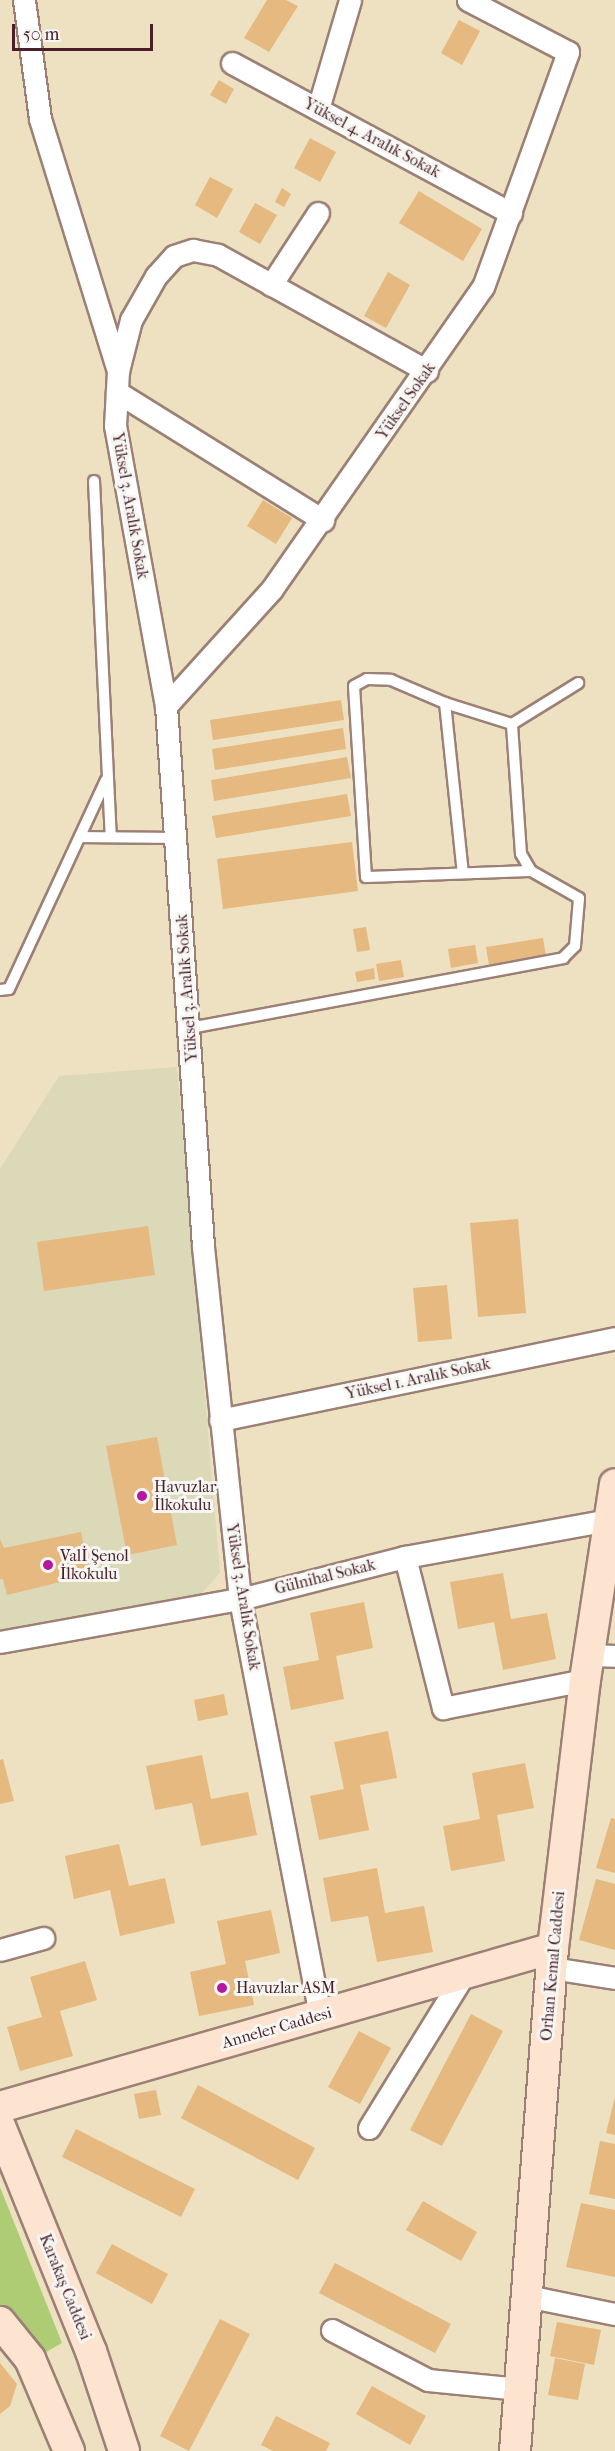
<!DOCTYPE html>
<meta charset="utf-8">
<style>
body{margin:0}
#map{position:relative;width:615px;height:2451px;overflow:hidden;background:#ede1c1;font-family:"IM FELL French Canon",serif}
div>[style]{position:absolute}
.built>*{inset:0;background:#dbd9b8}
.green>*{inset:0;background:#aecc73}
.building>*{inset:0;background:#e5b97f}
.roads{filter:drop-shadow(2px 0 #9c8076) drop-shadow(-2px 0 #9c8076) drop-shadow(0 2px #9c8076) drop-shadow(0 -2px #9c8076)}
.lane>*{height:10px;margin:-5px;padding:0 5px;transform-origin:5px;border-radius:5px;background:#fff}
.street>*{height:21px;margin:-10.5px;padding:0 10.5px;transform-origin:10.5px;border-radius:10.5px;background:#fff}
.secondary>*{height:30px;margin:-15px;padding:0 15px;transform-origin:15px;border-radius:15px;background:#fde4d0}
.dots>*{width:16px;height:16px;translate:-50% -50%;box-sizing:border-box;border:3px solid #f6f6f2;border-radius:50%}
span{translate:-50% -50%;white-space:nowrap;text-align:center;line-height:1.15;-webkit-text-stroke:6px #f6f6f2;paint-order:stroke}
.street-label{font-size:16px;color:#4a1f2b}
.poi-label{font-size:16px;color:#4a1f2b}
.left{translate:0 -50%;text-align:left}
.scale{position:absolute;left:12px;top:24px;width:141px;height:27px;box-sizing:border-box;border:3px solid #4a1f2b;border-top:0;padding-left:8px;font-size:18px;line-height:21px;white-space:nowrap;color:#4a1f2b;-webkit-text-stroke:4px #f6f6f2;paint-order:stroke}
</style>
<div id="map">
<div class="built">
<div style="clip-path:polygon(177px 1067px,220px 1573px,199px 1596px,0 1634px,0 1169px,59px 1076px)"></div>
</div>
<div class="green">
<div style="clip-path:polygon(0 2187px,62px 2343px,39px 2356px,0 2306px)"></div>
</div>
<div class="building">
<div style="clip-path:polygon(267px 0,286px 0,298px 6px,269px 52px,244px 38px)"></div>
<div style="clip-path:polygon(459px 20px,480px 31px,462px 65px,441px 53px)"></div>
<div style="clip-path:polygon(219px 80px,234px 89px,226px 104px,210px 95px)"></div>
<div style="clip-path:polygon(310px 138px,336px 152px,320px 182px,294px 168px)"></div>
<div style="clip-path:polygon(210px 177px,233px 189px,217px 218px,195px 205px)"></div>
<div style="clip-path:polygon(282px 188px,291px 194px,284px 207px,275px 202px)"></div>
<div style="clip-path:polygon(419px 191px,482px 229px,463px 261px,399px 223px)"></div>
<div style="clip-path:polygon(255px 203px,277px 215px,260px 244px,239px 232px)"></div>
<div style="clip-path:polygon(388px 272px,410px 285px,386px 328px,364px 316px)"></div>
<div style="clip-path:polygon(263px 500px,292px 518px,276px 544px,247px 526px)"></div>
<div style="clip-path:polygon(341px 700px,344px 720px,213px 740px,210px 720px)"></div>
<div style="clip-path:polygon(343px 728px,346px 749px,215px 770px,212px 749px)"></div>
<div style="clip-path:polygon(347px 757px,351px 778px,214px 801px,211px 780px)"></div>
<div style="clip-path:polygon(347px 794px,351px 816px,216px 838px,212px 816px)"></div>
<div style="clip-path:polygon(352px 842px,358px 891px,223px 909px,217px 859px)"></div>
<div style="clip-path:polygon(366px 927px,370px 950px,357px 952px,353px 929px)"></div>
<div style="clip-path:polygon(543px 938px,546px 956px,489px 965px,486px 947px)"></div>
<div style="clip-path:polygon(475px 945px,478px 963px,451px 968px,448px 949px)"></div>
<div style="clip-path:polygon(401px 960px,404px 977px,379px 981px,376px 964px)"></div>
<div style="clip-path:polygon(374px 968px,375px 979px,357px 982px,355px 972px)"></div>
<div style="clip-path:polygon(518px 1219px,526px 1313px,478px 1317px,470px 1223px)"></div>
<div style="clip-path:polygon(148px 1226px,155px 1275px,44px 1291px,37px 1242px)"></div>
<div style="clip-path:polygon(447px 1285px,452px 1339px,418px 1342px,413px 1288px)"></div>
<div style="clip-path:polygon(157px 1437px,177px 1545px,127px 1555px,106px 1446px)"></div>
<div style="clip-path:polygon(81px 1532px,86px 1557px,94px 1555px,97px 1573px,7px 1595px,3px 1579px,0 1579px,0 1539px,4px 1548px)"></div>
<div style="clip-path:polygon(503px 1573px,511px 1619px,547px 1613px,556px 1659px,503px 1670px,494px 1622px,458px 1629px,450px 1582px)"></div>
<div style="clip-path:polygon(364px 1602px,373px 1648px,336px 1656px,344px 1699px,291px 1710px,283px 1667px,319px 1660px,310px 1613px)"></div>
<div style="clip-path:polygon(224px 1694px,228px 1715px,198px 1721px,194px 1700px)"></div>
<div style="clip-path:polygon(388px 1731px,397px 1778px,360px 1785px,369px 1830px,319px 1840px,310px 1796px,344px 1789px,334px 1742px)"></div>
<div style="clip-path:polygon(202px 1755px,211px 1799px,248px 1792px,257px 1835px,201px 1846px,192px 1803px,155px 1810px,146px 1766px)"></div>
<div style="clip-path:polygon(3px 1759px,14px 1801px,0 1804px,0 1760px)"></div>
<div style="clip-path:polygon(525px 1763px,534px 1808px,497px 1815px,505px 1861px,451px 1871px,443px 1826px,480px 1819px,472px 1773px)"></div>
<div style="clip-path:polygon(611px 1818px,615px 1819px,615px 1873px,596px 1868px)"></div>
<div style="clip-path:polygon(119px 1844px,129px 1886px,165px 1878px,175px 1923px,120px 1936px,110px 1890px,74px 1899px,65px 1856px)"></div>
<div style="clip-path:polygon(377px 1868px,385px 1913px,424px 1906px,433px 1952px,377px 1962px,368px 1916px,331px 1922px,323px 1878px)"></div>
<div style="clip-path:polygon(596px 1879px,615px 1884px,615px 1950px,579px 1940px)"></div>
<div style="clip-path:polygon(271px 1910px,280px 1953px,245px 1961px,254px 2005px,199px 2016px,190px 1972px,226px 1964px,217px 1921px)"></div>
<div style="clip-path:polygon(85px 1961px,97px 2000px,60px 2011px,73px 2056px,20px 2071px,7px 2027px,42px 2017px,30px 1977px)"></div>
<div style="clip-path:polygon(471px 2014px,503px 2031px,442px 2146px,410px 2130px)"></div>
<div style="clip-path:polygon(359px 2031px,391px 2048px,360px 2104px,328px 2087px)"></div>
<div style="clip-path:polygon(198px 2085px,315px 2148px,298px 2180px,181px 2118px)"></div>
<div style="clip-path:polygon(156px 2090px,161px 2115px,139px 2119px,134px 2094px)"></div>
<div style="clip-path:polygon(615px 2097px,615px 2135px,606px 2133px)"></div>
<div style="clip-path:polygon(76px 2129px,195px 2189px,181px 2217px,62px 2157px)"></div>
<div style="clip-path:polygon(600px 2141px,615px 2144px,615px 2199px,589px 2194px)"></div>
<div style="clip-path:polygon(423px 2201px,477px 2232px,461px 2261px,406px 2230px)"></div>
<div style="clip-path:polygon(581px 2203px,615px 2210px,615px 2277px,566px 2267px)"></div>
<div style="clip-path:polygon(112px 2244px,168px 2274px,152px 2304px,96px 2273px)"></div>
<div style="clip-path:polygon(335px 2263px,451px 2324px,435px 2353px,319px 2293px)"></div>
<div style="clip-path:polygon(220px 2319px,250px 2334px,189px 2451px,160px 2436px)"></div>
<div style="clip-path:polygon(557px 2322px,601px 2330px,594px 2365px,550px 2356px)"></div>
<div style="clip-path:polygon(555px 2358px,585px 2364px,578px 2400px,548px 2395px)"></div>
<div style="clip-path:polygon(0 2363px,17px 2384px,10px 2406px,0 2414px)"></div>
<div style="clip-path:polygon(372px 2386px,426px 2416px,410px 2445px,356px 2414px)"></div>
<div style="clip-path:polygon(276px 2416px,330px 2443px,326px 2451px,273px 2451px,261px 2445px)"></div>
</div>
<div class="roads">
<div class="lane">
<div style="left:94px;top:481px;width:354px;rotate:87.3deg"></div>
<div style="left:445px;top:703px;width:171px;rotate:84deg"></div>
<div style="left:80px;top:837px;width:96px;rotate:0.6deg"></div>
<div style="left:531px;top:871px;width:165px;rotate:177.9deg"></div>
<div style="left:366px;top:877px;width:191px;rotate:-93.6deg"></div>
<div style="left:354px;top:686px;width:15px;rotate:-28deg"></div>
<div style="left:367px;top:679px;width:24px;rotate:2deg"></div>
<div style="left:391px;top:680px;width:59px;rotate:23.1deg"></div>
<div style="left:445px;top:703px;width:70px;rotate:17.4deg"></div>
<div style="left:512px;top:724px;width:78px;rotate:-31.8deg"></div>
<div style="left:0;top:990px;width:9px;rotate:-6deg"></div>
<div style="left:9px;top:989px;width:230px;rotate:-65.1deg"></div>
<div style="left:190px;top:1028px;width:380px;rotate:-10.6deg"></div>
<div style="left:563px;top:958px;width:17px;rotate:-45deg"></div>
<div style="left:575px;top:946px;width:48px;rotate:-85.2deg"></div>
<div style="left:579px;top:898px;width:55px;rotate:-150.6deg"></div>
<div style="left:531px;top:871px;width:20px;rotate:-120deg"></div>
<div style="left:521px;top:854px;width:130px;rotate:-94deg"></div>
</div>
<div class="street">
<div style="left:24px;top:0;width:120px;rotate:82.3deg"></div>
<div style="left:40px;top:119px;width:264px;rotate:72.8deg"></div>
<div style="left:232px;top:63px;width:317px;rotate:28.3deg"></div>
<div style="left:318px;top:109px;width:114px;rotate:-73.6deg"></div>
<div style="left:271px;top:285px;width:86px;rotate:-56.9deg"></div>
<div style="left:117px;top:392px;width:243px;rotate:31.9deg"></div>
<div style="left:166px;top:706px;width:158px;rotate:-47.8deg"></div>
<div style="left:272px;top:589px;width:368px;rotate:-55.1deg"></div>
<div style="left:483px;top:287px;width:250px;rotate:-70.1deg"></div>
<div style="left:568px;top:52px;width:113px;rotate:-152.5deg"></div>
<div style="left:220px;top:1420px;width:403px;rotate:-11.7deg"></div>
<div style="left:405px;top:1557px;width:156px;rotate:75.9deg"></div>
<div style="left:443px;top:1708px;width:145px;rotate:-11.2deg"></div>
<div style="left:0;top:1642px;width:244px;rotate:-10.2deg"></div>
<div style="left:240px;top:1599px;width:170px;rotate:-14.3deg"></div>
<div style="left:405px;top:1557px;width:213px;rotate:-10.3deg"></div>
<div style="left:590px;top:1655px;width:25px;rotate:2deg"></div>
<div style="left:0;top:1950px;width:45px;rotate:-15.6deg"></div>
<div style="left:552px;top:1968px;width:64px;rotate:9deg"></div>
<div style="left:320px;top:2015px;width:424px;rotate:-100.9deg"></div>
<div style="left:240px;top:1599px;width:355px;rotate:-96deg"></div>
<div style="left:203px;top:1246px;width:541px;rotate:-93.92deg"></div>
<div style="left:166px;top:706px;width:285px;rotate:-100.3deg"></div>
<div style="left:115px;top:426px;width:55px;rotate:-86.9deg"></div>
<div style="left:118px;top:371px;width:53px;rotate:-75.7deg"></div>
<div style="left:131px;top:320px;width:51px;rotate:-60.4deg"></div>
<div style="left:156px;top:276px;width:27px;rotate:-48deg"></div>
<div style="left:174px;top:256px;width:20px;rotate:-18deg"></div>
<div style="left:193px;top:250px;width:25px;rotate:11deg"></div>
<div style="left:218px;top:255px;width:239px;rotate:29deg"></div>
<div style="left:369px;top:2128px;width:181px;rotate:-58.3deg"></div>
<div style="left:527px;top:2296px;width:90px;rotate:11.6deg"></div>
<div style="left:332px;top:2330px;width:108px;rotate:27.5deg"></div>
<div style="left:428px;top:2380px;width:92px;rotate:5.6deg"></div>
</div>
<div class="secondary">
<div style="left:0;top:2107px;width:575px;rotate:-16.04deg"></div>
<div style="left:0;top:2126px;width:243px;rotate:68deg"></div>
<div style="left:91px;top:2351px;width:105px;rotate:71.7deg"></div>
<div style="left:0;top:2322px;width:48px;rotate:51deg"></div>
<div style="left:30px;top:2359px;width:100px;rotate:67deg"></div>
<div style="left:515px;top:2451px;width:504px;rotate:-85.68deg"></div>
<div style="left:553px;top:1948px;width:270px;rotate:-83.2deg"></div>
<div style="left:585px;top:1680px;width:198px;rotate:-81.3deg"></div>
</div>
</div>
<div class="dots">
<div style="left:142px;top:1496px;background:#b5179e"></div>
<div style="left:48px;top:1565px;background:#b5179e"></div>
<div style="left:222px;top:1988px;background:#b5179e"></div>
</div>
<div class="street-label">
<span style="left:372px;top:138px;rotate:28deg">Yüksel 4. Aralık Sokak</span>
<span style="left:406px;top:401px;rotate:-55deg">Yüksel Sokak</span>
<span style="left:130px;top:506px;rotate:80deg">Yüksel 3. Aralık Sokak</span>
<span style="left:187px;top:988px;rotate:-94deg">Yüksel 3. Aralık Sokak</span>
<span style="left:418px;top:1379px;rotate:-12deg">Yüksel 1. Aralık Sokak</span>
<span style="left:325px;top:1577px;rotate:-14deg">Gülnihal Sokak</span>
<span style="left:243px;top:1597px;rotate:81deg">Yüksel 3. Aralık Sokak</span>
<span style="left:553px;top:1966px;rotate:-85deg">Orhan Kemal Caddesi</span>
<span style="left:277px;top:2028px;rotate:-16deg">Anneler Caddesi</span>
<span style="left:65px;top:2287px;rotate:68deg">Karakaş Caddesi</span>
</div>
<div class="poi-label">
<span class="left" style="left:154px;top:1496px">Havuzlar<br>İlkokulu</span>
<span class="left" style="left:60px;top:1565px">Valİ Şenol<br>İlkokulu</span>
<span class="left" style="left:236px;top:1988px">Havuzlar ASM</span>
</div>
<div class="scale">50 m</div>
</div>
